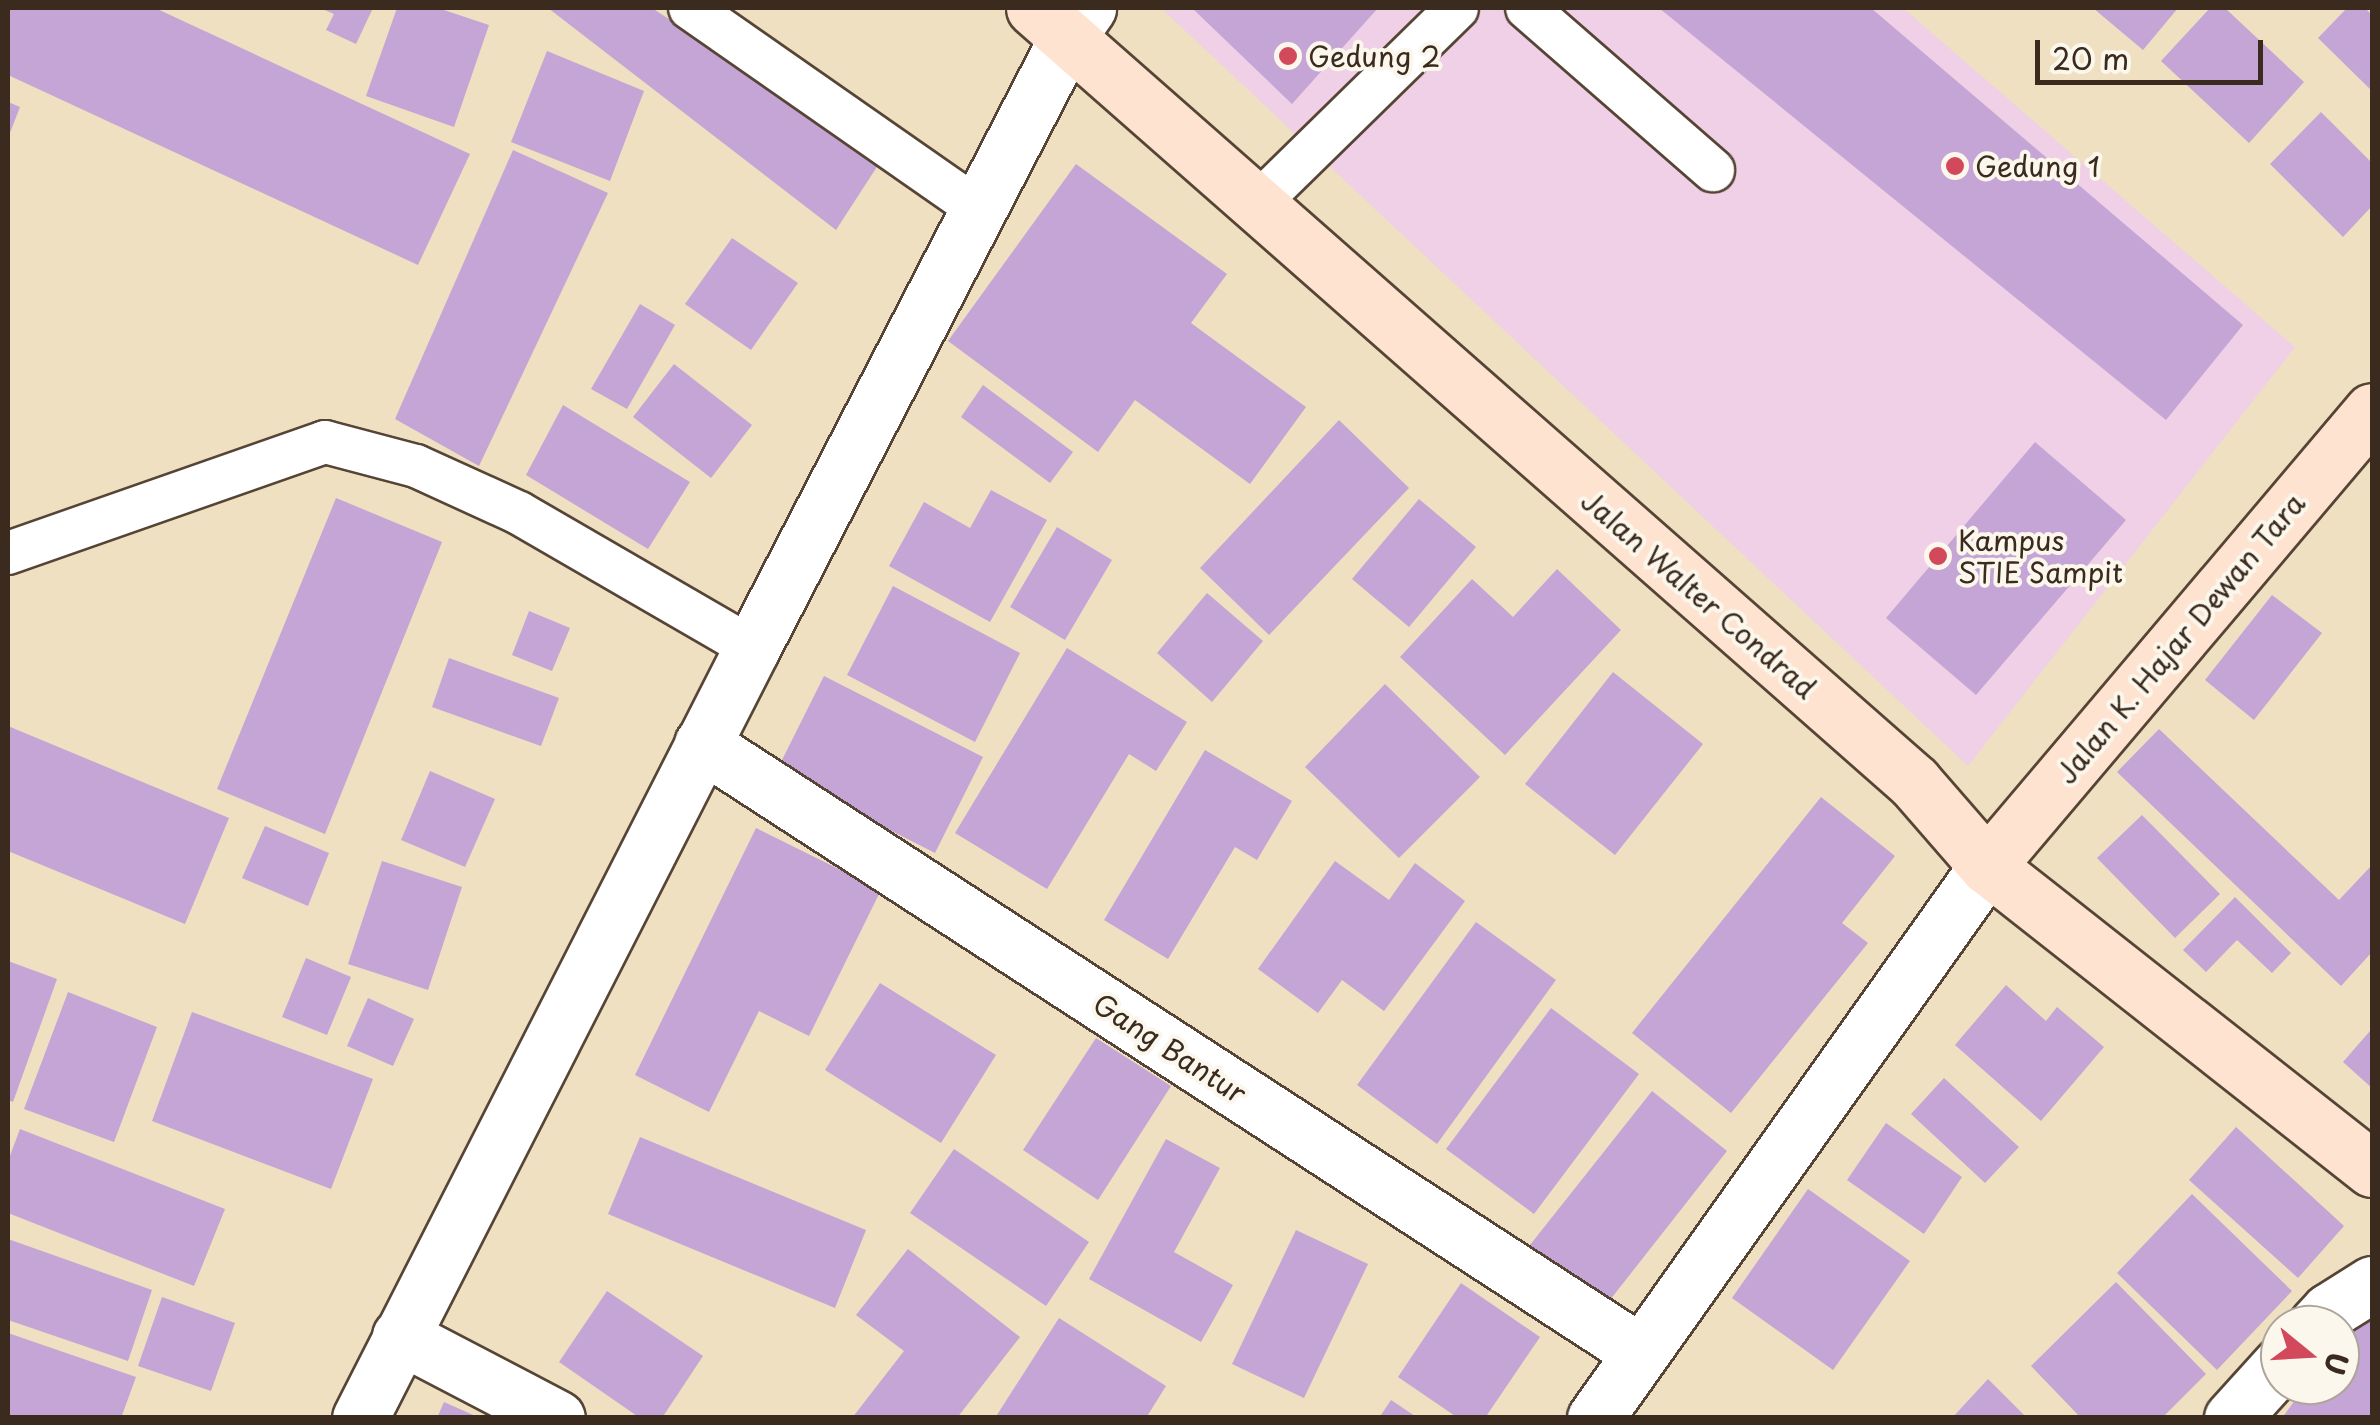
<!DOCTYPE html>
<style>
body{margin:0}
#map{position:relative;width:2380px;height:1425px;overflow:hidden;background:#eee0c0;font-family:"Playpen Sans",sans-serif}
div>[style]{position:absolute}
.built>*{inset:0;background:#efd0e6}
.building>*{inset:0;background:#c5a5d5}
.roads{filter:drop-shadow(2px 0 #564536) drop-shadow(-2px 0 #564536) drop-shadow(0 2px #564536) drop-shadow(0 -2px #564536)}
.lane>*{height:42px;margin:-21px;padding:0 21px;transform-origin:21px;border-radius:21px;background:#fff}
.street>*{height:55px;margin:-27.5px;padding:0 27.5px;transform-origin:27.5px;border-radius:27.5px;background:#fff}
.secondary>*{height:55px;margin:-27.5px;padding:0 27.5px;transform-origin:27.5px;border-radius:27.5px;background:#fee3d1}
.dots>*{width:28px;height:28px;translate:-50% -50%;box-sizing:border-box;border:5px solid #fbf7ec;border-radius:50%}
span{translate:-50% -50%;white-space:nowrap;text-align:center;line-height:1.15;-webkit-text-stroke:8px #fbf7ec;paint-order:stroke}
.poi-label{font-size:28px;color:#3b2a1e}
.left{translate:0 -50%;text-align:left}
.street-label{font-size:28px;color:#3b2a1e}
.frame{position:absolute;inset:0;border:10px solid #3b2a1e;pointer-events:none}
.north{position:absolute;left:2260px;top:1305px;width:100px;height:100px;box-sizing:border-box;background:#fbf7ec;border:2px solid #aea59a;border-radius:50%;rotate:108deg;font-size:28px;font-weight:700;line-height:40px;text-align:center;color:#3b2a1e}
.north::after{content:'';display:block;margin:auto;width:35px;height:45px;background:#d1495b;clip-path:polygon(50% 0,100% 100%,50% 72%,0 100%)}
.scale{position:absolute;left:2035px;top:40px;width:228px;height:45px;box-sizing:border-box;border:5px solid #3b2a1e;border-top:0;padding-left:12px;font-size:30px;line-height:35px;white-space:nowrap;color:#3b2a1e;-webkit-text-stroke:8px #fbf7ec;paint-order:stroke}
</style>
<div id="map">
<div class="built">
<div style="clip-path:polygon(1161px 8px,1903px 8px,2295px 347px,1968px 766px)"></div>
</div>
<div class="building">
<div style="clip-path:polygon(8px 8px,155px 8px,470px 154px,418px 265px,8px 75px)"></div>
<div style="clip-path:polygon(320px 8px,373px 8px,356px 44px,326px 30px,334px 14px)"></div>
<div style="clip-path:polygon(397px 8px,438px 8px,489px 25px,454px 127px,366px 96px)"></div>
<div style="clip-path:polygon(548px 8px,652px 8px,882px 159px,836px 230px)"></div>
<div style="clip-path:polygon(1192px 8px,1378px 8px,1292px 104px)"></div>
<div style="clip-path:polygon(1659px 8px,1871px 8px,2243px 325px,2166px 420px)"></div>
<div style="clip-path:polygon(2093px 8px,2178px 8px,2143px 50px)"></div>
<div style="clip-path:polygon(2210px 8px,2225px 8px,2304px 82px,2249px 143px,2161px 61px)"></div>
<div style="clip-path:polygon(2347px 8px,2365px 8px,2372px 15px,2372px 91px,2318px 38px)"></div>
<div style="clip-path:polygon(547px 51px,644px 91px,610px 181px,511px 142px)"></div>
<div style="clip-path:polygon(8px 102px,20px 107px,8px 138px)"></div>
<div style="clip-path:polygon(2321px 112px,2372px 163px,2372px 206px,2343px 237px,2270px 164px)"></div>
<div style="clip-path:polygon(513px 150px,608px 193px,479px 466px,395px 419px)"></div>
<div style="clip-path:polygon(1076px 164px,1227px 274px,1191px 323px,1306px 407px,1250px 484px,1135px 400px,1098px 452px,948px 341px)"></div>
<div style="clip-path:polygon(732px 238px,798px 283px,751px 350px,685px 304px)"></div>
<div style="clip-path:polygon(640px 304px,675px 325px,627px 409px,591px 389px)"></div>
<div style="clip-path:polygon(674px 364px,752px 425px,711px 478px,633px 417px)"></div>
<div style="clip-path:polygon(983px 385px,1073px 452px,1050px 483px,961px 417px)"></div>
<div style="clip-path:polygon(563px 405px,690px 482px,648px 549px,526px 475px)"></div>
<div style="clip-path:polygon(1339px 420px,1409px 488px,1269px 635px,1200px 568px)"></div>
<div style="clip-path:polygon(2035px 442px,2126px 520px,1976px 695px,1886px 618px)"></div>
<div style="clip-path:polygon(991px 490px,1047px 520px,990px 622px,889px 566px,924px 502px,970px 528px)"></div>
<div style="clip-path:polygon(336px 498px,442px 542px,325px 834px,217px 789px)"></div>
<div style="clip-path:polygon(1419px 499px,1476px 547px,1409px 627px,1352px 579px)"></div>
<div style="clip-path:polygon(1057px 527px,1112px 560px,1065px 640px,1010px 607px)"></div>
<div style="clip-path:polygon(1557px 569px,1621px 630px,1505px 755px,1400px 657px,1472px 579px,1513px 617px)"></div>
<div style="clip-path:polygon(893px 586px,1020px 653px,975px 742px,847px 675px)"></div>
<div style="clip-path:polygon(1207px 593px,1263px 641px,1212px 702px,1157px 653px)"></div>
<div style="clip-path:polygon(2272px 595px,2322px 633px,2254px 720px,2205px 680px)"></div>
<div style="clip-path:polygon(529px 611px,570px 628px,552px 671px,512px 655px)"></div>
<div style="clip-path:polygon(1067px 648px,1187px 722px,1156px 771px,1129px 754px,1047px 889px,955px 833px)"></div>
<div style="clip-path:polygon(449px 658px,559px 698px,541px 746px,432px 707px)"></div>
<div style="clip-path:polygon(1613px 672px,1703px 744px,1615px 855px,1525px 784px)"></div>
<div style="clip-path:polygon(824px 676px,983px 757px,935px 853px,776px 772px)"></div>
<div style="clip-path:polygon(1385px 684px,1480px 777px,1399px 858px,1305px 767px)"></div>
<div style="clip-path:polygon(8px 726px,229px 818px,185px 924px,8px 851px)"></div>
<div style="clip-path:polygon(2159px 729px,2339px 900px,2372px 865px,2372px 952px,2341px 986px,2117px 772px)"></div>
<div style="clip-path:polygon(1205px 750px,1292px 801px,1257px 860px,1235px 847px,1168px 959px,1104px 920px)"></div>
<div style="clip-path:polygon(430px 771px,495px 799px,465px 867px,401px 840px)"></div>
<div style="clip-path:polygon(1821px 797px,1895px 856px,1842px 923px,1868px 943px,1731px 1113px,1632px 1033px)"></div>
<div style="clip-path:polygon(2142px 815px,2220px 894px,2175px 938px,2097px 858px)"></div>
<div style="clip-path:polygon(265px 826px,329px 853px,308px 906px,242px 878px)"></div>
<div style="clip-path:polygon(756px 828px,881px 890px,809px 1036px,759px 1011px,709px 1112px,635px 1075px)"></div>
<div style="clip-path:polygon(382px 861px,462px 887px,428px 990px,348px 964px)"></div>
<div style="clip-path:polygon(1335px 861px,1389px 900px,1415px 863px,1465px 901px,1384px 1011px,1342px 980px,1318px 1013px,1258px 969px)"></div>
<div style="clip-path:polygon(2235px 897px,2291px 953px,2272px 973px,2237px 940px,2206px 972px,2183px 950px)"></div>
<div style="clip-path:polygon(1476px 922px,1556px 980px,1437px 1144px,1357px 1085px)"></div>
<div style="clip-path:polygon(306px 958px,351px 977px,327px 1035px,282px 1017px)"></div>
<div style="clip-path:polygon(8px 961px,57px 979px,13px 1102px,8px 1100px)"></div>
<div style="clip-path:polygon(880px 983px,996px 1055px,941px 1143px,825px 1070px)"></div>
<div style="clip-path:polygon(2006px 985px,2046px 1021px,2057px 1007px,2104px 1047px,2041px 1121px,1955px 1045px)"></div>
<div style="clip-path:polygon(68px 992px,157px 1027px,114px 1142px,24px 1109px)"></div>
<div style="clip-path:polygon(368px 998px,414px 1019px,393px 1066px,347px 1046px)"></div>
<div style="clip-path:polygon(1551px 1008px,1639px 1074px,1534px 1214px,1446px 1149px)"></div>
<div style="clip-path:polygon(192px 1012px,373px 1079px,331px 1189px,152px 1121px)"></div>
<div style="clip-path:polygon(2370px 1031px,2372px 1033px,2372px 1088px,2343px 1062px)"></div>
<div style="clip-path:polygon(1096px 1038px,1171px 1086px,1098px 1200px,1023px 1150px)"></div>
<div style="clip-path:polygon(1944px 1078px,2019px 1147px,1985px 1183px,1911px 1114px)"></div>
<div style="clip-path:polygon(1652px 1091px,1727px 1151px,1606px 1305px,1530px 1245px)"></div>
<div style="clip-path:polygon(1886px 1123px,1962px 1177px,1924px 1234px,1847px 1180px)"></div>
<div style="clip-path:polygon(2236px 1127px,2344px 1226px,2298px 1278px,2189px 1180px)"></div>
<div style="clip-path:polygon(20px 1129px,225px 1209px,194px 1286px,8px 1213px,8px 1161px)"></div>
<div style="clip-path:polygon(640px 1137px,866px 1230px,835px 1308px,608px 1214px)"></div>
<div style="clip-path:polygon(1166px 1139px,1220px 1168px,1174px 1252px,1233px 1285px,1201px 1342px,1089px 1279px)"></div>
<div style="clip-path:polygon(954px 1149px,1089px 1242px,1046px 1306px,910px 1213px)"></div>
<div style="clip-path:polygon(1808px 1189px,1910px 1261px,1833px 1370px,1732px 1298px)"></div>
<div style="clip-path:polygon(2192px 1194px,2292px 1291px,2217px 1370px,2117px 1273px)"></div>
<div style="clip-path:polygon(1296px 1230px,1368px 1264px,1304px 1398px,1232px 1364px)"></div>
<div style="clip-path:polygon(8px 1239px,152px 1290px,128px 1361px,8px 1320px)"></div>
<div style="clip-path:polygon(908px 1249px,1020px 1337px,957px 1418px,852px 1418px,904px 1351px,856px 1315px)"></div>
<div style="clip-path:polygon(2116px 1282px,2206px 1374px,2162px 1418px,2081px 1418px,2031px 1366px)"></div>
<div style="clip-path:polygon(1461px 1283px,1540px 1337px,1485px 1418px,1458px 1418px,1398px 1377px)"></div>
<div style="clip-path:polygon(607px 1291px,703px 1356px,662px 1418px,640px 1418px,559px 1362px)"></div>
<div style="clip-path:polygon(162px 1297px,235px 1323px,211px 1391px,138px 1366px)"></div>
<div style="clip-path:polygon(2362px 1308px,2372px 1317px,2372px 1418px,2282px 1418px,2306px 1385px,2340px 1385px,2340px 1338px)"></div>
<div style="clip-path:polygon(1059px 1318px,1166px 1386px,1146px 1418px,995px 1418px)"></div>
<div style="clip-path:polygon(8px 1333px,136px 1377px,121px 1418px,8px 1418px)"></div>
<div style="clip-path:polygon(1988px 1379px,2027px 1418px,1952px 1418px)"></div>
<div style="clip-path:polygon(1391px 1400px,1418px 1418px,1379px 1418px)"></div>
<div style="clip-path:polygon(444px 1402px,480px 1418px,437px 1418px)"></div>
</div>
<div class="roads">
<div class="lane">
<div style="left:690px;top:8px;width:351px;rotate:34.9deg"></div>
<div style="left:1527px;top:8px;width:247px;rotate:41.1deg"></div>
<div style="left:1257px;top:204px;width:280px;rotate:-44.4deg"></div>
<div style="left:8px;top:553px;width:336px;rotate:-19.3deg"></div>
<div style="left:325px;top:442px;width:94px;rotate:14.8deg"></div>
<div style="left:416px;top:466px;width:113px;rotate:24.5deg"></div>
<div style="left:519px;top:513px;width:269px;rotate:30.1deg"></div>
</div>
<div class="street">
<div style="left:702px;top:744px;width:1116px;rotate:32.96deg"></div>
<div style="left:2316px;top:1325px;width:19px;rotate:-47deg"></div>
<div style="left:2329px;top:1311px;width:51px;rotate:-32.1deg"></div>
<div style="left:400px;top:1336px;width:177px;rotate:27.6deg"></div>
<div style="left:360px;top:1418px;width:864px;rotate:-63.02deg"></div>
<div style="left:752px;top:648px;width:687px;rotate:-62.69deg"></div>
<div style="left:1067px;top:38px;width:37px;rotate:-55deg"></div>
<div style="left:1595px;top:1418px;width:677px;rotate:-54.62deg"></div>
<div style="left:2232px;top:1418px;width:72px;rotate:-47.8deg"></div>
</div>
<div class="secondary">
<div style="left:1034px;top:8px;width:1172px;rotate:41.33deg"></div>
<div style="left:1914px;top:782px;width:111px;rotate:49deg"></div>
<div style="left:1987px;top:866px;width:490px;rotate:38.2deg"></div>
<div style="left:1987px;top:866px;width:596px;rotate:-49.76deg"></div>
</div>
</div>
<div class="dots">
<div style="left:1288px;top:56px;background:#d1495b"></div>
<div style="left:1955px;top:166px;background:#d1495b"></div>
<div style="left:1938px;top:556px;background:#d1495b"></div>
</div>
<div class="poi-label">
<span class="left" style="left:1308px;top:56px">Gedung 2</span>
<span class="left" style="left:1975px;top:166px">Gedung 1</span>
<span class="left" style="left:1958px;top:556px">Kampus<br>STIE Sampit</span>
</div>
<div class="street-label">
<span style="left:1699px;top:594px;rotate:41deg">Jalan Walter Condrad</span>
<span style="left:2180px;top:638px;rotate:-50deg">Jalan K. Hajar Dewan Tara</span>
<span style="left:1170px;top:1048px;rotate:33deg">Gang Bantur</span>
</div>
<div class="frame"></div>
<div class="north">U</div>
<div class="scale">20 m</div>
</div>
